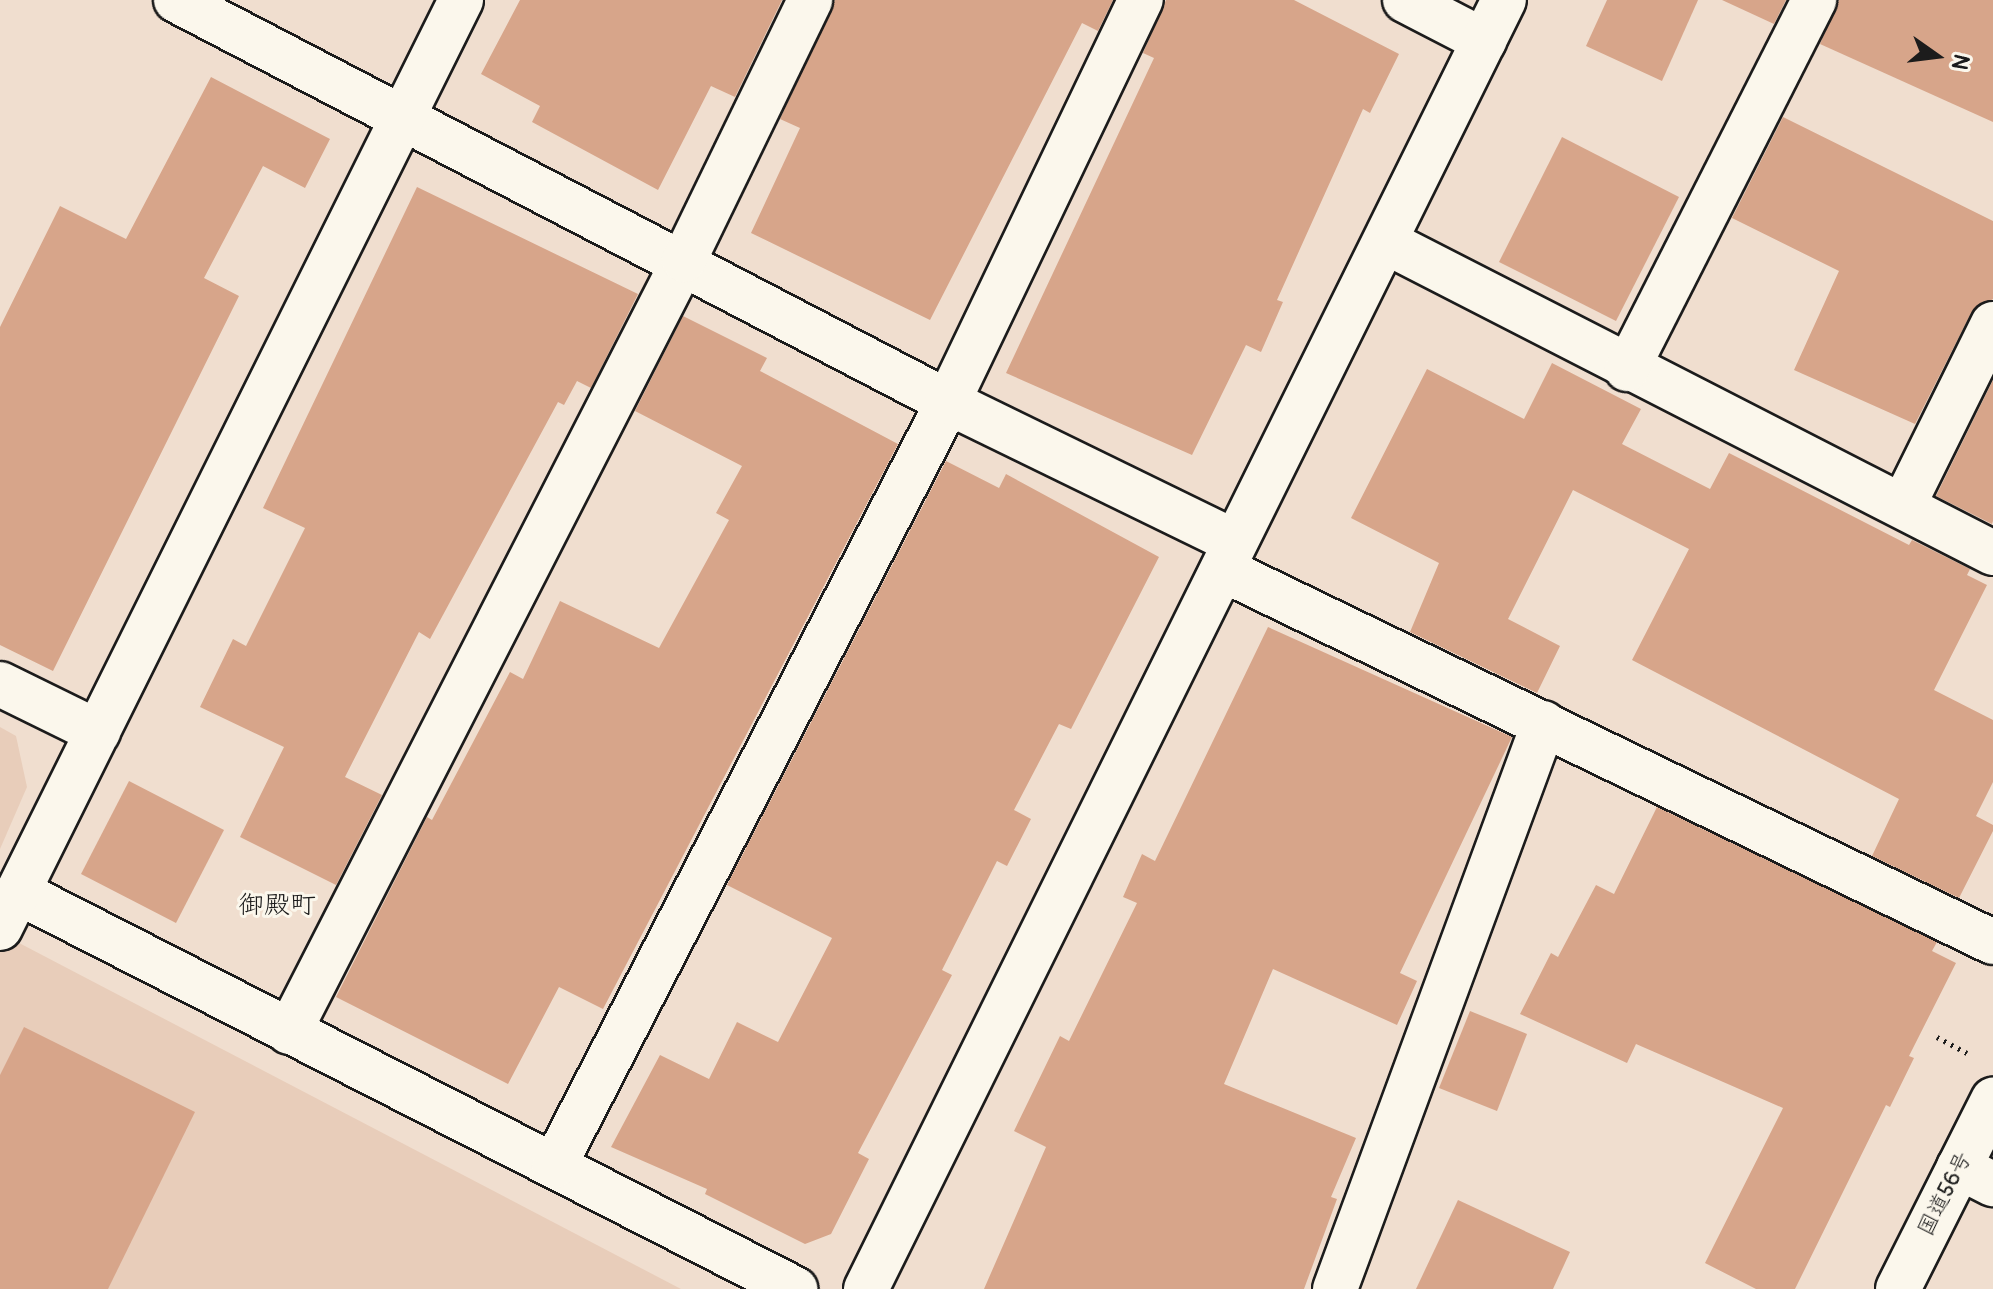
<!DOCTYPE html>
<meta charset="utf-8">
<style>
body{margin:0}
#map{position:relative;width:1993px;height:1289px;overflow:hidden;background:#f0decf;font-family:Pangolin,"Klee One",sans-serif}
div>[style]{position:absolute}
.built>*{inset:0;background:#e8cdba}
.building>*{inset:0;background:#d7a58a}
.path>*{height:5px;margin-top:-2.5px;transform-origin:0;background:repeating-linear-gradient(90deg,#1c1c1c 0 2px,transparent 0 8px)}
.roads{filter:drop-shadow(2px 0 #1c1c1c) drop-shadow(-2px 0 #1c1c1c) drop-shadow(0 2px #1c1c1c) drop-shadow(0 -2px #1c1c1c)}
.minor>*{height:44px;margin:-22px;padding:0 22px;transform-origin:22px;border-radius:22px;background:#fbf7ec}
.highway>*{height:44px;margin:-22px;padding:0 22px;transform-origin:22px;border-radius:22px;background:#fbf7ec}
span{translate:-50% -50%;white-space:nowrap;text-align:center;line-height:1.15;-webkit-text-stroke:6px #fbf7ec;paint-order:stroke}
.street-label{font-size:22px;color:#1c1c1c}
.quarter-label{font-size:26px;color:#1c1c1c}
.north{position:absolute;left:1897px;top:16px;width:80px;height:80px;-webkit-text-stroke:6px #fbf7ec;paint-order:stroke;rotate:104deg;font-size:22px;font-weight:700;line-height:32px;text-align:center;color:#1c1c1c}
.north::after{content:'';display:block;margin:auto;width:28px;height:36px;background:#1c1c1c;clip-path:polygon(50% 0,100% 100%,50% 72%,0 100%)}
</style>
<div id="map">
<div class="built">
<div style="clip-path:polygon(0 727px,16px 736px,27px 787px,0 849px)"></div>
<div style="clip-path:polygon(0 933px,681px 1289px,0 1289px)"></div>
</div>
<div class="building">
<div style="clip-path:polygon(520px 0,782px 0,735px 97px,711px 86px,658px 190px,532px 122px,540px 106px,481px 74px)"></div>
<div style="clip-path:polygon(835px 0,1113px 0,1098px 31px,1082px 23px,930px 320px,751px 233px,800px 128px,780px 119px)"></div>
<div style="clip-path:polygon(1166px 0,1294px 0,1399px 54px,1370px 113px,1363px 109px,1277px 300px,1283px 302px,1261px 352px,1246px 345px,1192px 455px,1006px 373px,1154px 58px,1143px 53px)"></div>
<div style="clip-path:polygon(1607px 0,1698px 0,1662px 81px,1586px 46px)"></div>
<div style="clip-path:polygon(1722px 0,1786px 0,1774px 24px)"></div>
<div style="clip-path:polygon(1839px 0,1993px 0,1993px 122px,1820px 44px)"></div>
<div style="clip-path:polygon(211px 77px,330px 139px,305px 188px,263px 166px,204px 278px,239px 296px,53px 671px,0 645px,0 327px,60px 206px,126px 239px)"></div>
<div style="clip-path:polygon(1783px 117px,1993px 221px,1993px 299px,1971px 313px,1915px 424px,1794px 370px,1839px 271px,1732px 218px)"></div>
<div style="clip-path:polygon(1562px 137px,1679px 197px,1616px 321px,1499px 262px)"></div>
<div style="clip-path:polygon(417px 187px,638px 294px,591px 388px,577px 381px,564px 405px,558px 402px,430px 639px,419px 632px,345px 777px,382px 795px,336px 885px,240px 837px,284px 747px,200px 707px,233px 639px,246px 646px,305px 528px,263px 508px)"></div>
<div style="clip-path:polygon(683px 316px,767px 358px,760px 371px,898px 444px,603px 1009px,559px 987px,508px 1084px,336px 997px,427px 817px,432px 820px,510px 672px,523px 679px,560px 601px,659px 648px,729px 520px,716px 513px,742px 466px,635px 411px)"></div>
<div style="clip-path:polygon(1552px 363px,1641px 409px,1622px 444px,1710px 489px,1729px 453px,1909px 545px,1912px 540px,1970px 569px,1967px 575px,1987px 585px,1934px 690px,1993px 720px,1993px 782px,1976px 816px,1993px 825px,1993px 831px,1959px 898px,1872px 856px,1899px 799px,1632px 660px,1689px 549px,1573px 490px,1508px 619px,1560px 646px,1537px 693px,1410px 632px,1439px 563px,1351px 518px,1427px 369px,1524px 419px)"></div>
<div style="clip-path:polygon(1993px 380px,1993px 521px,1992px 524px,1936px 496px)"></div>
<div style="clip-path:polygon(946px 461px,999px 488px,1006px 474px,1159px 557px,1071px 729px,1059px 724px,1014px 810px,1031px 819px,1007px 866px,997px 861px,942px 970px,952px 975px,858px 1153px,869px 1159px,831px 1234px,805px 1244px,705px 1194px,707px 1189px,611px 1147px,660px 1055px,709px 1079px,737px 1022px,778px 1042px,832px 938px,727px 885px)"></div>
<div style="clip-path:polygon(1268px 627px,1512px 737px,1400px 973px,1417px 981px,1397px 1025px,1273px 969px,1224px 1084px,1356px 1138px,1331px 1197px,1337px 1199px,1304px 1289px,984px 1289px,1046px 1147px,1014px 1131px,1060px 1036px,1069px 1041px,1137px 903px,1123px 897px,1142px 854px,1155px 861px)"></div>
<div style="clip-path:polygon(129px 781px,224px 830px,176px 923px,81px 874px)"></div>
<div style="clip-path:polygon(1657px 807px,1937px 942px,1932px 951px,1956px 963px,1909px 1056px,1914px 1058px,1890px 1107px,1886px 1105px,1795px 1289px,1756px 1289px,1705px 1263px,1783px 1108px,1636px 1044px,1627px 1063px,1520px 1014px,1551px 953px,1558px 957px,1596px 885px,1614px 894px)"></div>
<div style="clip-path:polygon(1470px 1011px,1527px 1034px,1497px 1111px,1439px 1088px)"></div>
<div style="clip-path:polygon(24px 1027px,195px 1112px,108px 1289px,0 1289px,0 1075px)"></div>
<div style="clip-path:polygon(1458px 1200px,1570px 1252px,1553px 1289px,1416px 1289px)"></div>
</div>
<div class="path">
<div style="left:1937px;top:1037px;width:34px;rotate:28deg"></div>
</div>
<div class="roads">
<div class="minor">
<div style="left:176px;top:0;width:870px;rotate:27.51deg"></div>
<div style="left:948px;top:402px;width:319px;rotate:26deg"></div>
<div style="left:1405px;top:0;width:89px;rotate:27.4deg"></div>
<div style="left:1386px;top:242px;width:682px;rotate:27.13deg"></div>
<div style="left:1627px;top:369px;width:414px;rotate:-63.1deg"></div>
<div style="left:1903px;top:506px;width:203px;rotate:-63.7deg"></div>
<div style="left:1224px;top:570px;width:854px;rotate:25.82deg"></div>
<div style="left:0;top:684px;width:109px;rotate:26.1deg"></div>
<div style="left:18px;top:892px;width:873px;rotate:27.06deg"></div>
<div style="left:0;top:928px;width:1036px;rotate:-63.58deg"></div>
<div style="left:289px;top:1032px;width:867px;rotate:-62.9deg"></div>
<div style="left:684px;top:260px;width:289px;rotate:-64.1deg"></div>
<div style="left:554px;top:1166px;width:860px;rotate:-62.72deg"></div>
<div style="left:948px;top:402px;width:446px;rotate:-64.4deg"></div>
<div style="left:1959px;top:1167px;width:38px;rotate:27deg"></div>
<div style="left:866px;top:1289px;width:1438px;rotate:-63.67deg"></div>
<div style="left:1335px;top:1289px;width:603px;rotate:-69.73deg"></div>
</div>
<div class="highway">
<div style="left:1898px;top:1289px;width:212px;rotate:-63.3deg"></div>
</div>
</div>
<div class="street-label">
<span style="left:1945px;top:1194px;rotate:-63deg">国道56号</span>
</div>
<div class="quarter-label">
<span style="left:277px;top:906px">御殿町</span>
</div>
<div class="north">N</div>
</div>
